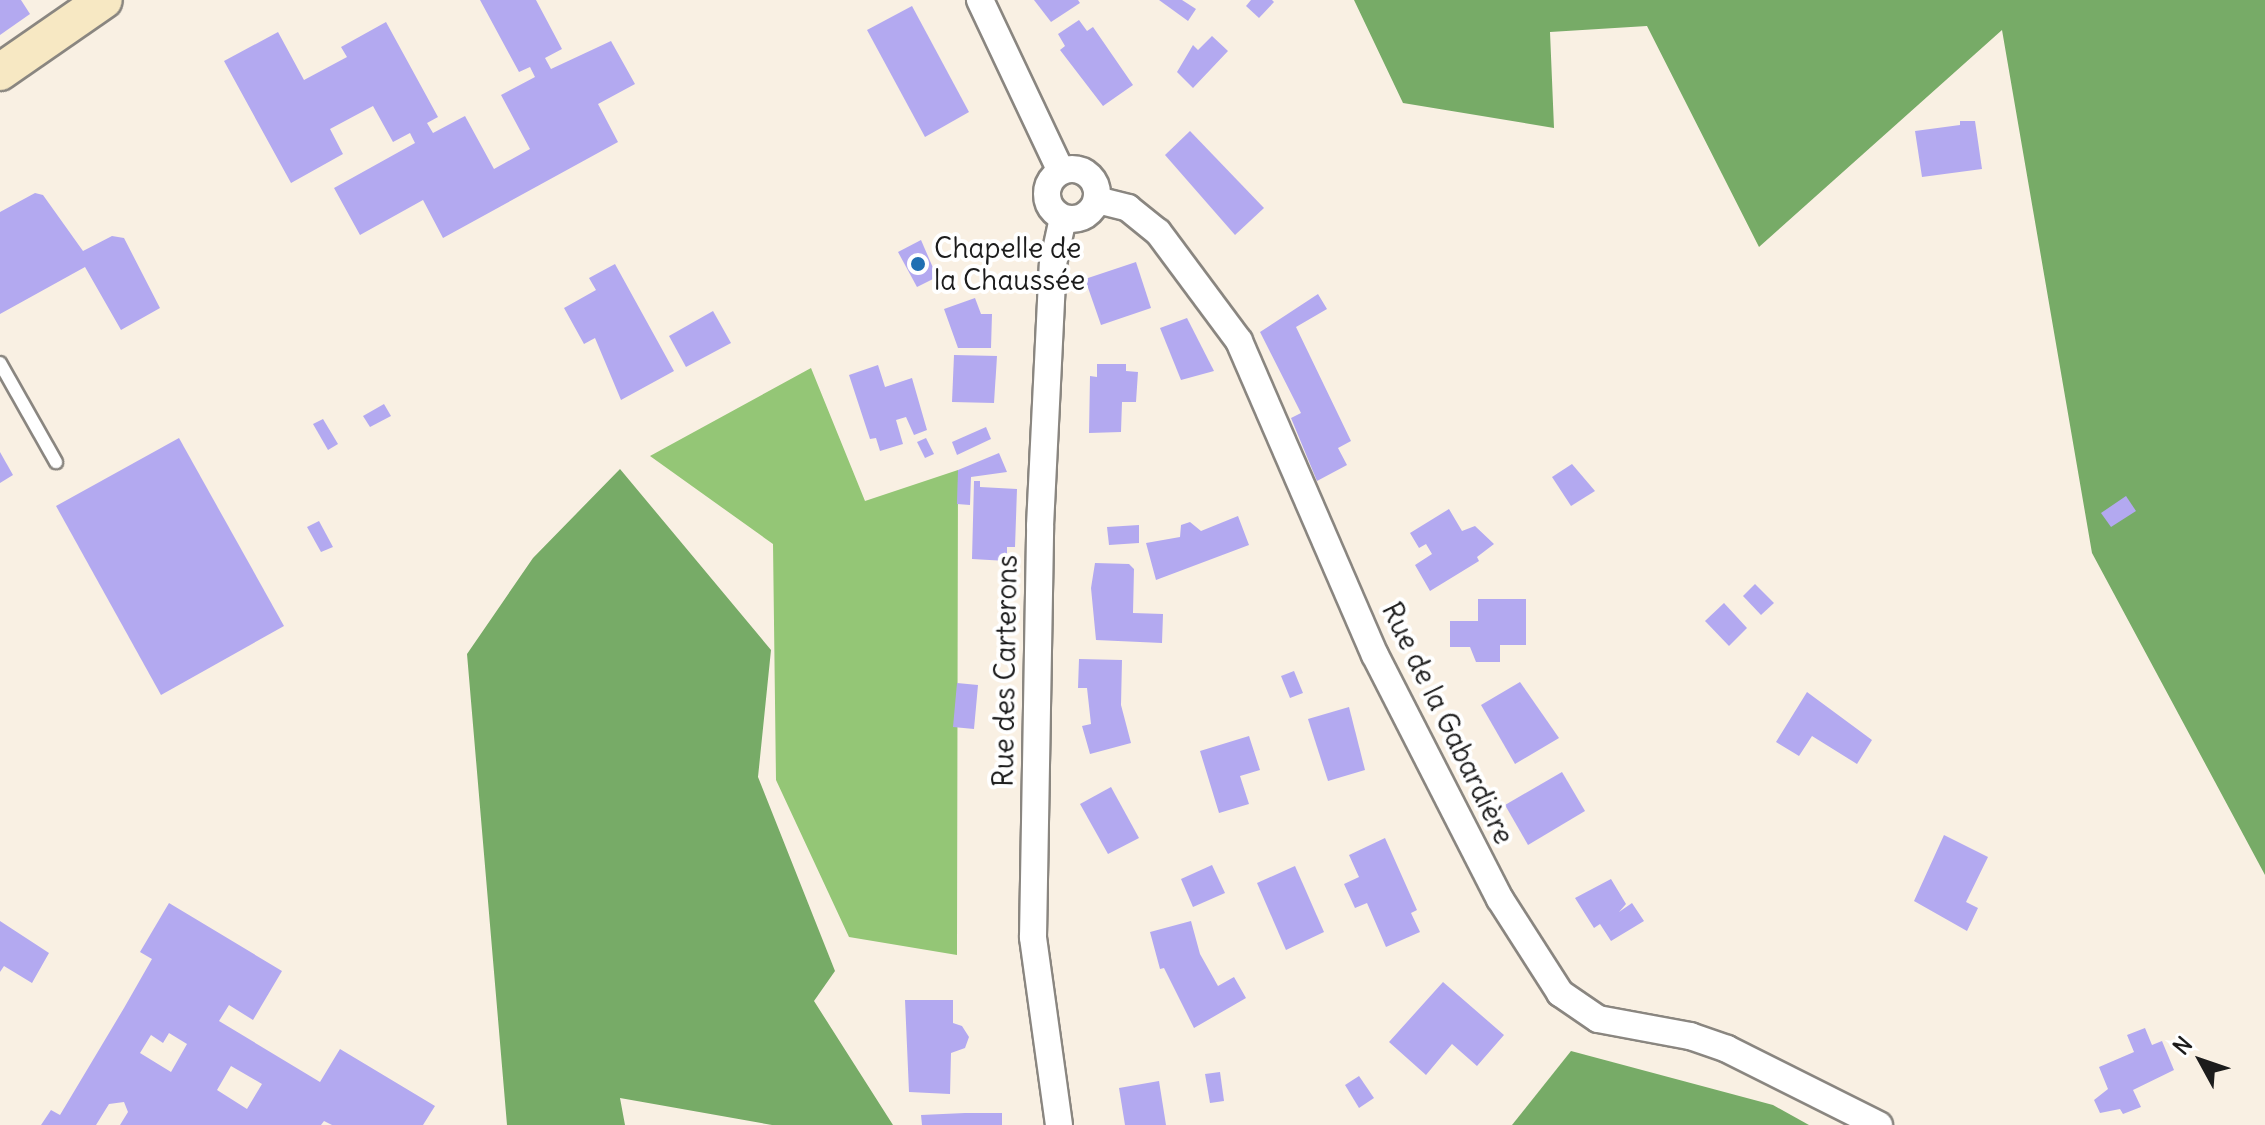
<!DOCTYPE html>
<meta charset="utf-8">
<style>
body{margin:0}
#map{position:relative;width:2265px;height:1125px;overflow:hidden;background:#f9f0e3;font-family:Delius,sans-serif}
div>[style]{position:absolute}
.green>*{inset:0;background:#94c676}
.forest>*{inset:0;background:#77ab67}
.building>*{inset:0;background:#b3a9f0}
.roads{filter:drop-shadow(2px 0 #8a8680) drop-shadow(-2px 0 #8a8680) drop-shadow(0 2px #8a8680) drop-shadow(0 -2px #8a8680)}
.lane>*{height:12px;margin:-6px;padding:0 6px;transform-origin:6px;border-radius:6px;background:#fff}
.street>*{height:26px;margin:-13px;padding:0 13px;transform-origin:13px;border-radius:13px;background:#fff}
.street>.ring{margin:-13px;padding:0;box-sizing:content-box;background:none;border:26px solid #fff;border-radius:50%}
.secondary>*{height:36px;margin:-18px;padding:0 18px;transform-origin:18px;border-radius:18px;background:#f7e8c3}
.dots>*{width:22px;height:22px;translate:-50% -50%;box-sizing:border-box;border:4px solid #fff;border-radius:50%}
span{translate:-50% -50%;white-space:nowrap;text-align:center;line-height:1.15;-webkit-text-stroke:8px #fff;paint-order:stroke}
.poi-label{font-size:28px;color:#1c1c1c}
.left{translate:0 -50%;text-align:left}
.street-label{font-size:28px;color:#1c1c1c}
.north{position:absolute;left:2161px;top:1021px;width:80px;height:80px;-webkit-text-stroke:6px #fff;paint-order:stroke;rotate:310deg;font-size:22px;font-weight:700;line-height:32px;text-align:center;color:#1c1c1c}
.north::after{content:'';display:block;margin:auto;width:28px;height:36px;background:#1c1c1c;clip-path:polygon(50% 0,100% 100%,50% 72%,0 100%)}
</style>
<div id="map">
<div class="green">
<div style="clip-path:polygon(811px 368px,865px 501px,958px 470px,957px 955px,849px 937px,776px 780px,773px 544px,650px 456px)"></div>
</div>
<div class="forest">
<div style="clip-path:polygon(1354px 0,2265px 0,2265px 875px,2092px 553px,2002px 30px,1759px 247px,1647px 26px,1550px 32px,1554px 128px,1403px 103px)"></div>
<div style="clip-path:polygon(620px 469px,771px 650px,758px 777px,835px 971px,814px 1001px,893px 1125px,772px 1125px,620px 1098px,625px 1125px,507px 1125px,467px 654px,533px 558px)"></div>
<div style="clip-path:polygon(1571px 1051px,1773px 1105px,1809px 1125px,1512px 1125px)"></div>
</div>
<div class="building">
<div style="clip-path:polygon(0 0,21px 0,30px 14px,0 35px)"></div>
<div style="clip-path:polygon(480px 0,536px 0,562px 49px,545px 58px,551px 69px,611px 41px,635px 84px,598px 104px,618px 142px,443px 238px,423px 200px,360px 235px,334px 188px,415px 143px,410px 133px,393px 142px,373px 106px,330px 129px,343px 154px,291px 183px,224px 61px,278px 32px,304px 80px,347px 57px,341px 47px,386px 22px,438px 117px,427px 123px,433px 133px,465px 116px,494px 169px,530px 149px,501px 95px,535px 77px,530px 67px,519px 72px)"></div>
<div style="clip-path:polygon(1034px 0,1078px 0,1080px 3px,1051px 22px)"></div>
<div style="clip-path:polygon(1159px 0,1182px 0,1196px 9px,1188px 21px)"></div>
<div style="clip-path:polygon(1251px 0,1272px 0,1274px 2px,1259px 18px,1246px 6px)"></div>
<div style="clip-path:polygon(912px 6px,969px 112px,925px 137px,867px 30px)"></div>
<div style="clip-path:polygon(1079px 20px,1087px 31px,1093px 27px,1133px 85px,1103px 106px,1060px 50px,1065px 46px,1058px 34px)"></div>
<div style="clip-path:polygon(1212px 36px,1228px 51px,1193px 88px,1177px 72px,1193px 45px,1198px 50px)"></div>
<div style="clip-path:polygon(1960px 121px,1975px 121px,1982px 169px,1922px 177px,1915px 131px,1960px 125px)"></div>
<div style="clip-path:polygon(1190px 131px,1264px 208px,1235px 235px,1165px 155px)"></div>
<div style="clip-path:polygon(35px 193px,43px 195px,83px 251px,112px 236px,124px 238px,160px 308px,121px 330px,85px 267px,0 314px,0 212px)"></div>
<div style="clip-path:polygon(921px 240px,937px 277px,917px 287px,898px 252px)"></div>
<div style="clip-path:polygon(1136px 262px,1151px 308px,1101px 325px,1085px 279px)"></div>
<div style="clip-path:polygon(615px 264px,674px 371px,621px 400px,595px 338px,584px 344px,564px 308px,596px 290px,589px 278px)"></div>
<div style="clip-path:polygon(1318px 294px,1327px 309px,1296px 327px,1351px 441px,1338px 448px,1347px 465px,1317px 481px,1291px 418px,1301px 413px,1260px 332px)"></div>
<div style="clip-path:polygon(975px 298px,981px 314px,992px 314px,991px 348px,958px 348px,944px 309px)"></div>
<div style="clip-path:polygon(713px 311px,731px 343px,686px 367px,669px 336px)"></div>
<div style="clip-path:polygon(1187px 318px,1214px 371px,1181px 380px,1160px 328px)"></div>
<div style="clip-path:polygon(954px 355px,997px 356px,994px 403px,952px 402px)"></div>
<div style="clip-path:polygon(1097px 364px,1126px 364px,1126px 371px,1138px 372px,1136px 402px,1122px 402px,1121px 432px,1089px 433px,1090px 376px,1097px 377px)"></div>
<div style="clip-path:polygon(878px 365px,885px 387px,912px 378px,927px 430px,914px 435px,906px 417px,896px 420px,903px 444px,880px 451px,876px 438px,870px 439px,849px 375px)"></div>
<div style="clip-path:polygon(384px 404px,391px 416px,370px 427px,363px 416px)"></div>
<div style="clip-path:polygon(323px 419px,338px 444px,328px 450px,313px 424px)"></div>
<div style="clip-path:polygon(986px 427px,991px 439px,957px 455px,952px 442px)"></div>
<div style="clip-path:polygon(179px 438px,284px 626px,161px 695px,56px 506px)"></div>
<div style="clip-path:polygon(926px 438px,934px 454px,925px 458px,917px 442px)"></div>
<div style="clip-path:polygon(0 452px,13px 475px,0 483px)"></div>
<div style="clip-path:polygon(999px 453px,1007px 472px,971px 477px,970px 505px,957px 504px,958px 470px)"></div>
<div style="clip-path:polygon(1572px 464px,1595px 491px,1571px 506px,1552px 477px)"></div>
<div style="clip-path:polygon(974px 481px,980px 481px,980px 487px,1017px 489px,1015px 547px,1007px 547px,1007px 561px,972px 559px)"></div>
<div style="clip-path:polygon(2126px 496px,2136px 511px,2111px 527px,2101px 513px)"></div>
<div style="clip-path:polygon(1449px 509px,1462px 531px,1475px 526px,1494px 544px,1477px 557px,1479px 561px,1430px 591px,1415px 565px,1432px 554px,1426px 544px,1419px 548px,1410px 533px)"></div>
<div style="clip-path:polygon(1238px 516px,1249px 545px,1156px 580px,1146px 543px,1180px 537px,1181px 525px,1190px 522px,1201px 531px)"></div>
<div style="clip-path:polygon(319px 521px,333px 547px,321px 552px,307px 527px)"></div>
<div style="clip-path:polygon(1139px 525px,1139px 543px,1109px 545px,1107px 527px)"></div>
<div style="clip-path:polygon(1095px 563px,1129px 564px,1134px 569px,1133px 613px,1163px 614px,1162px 643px,1096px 640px,1091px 588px)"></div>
<div style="clip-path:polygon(1755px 584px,1774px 603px,1761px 615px,1743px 596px)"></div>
<div style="clip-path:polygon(1478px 599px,1526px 599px,1526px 645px,1500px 645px,1500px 662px,1476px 662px,1470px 647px,1450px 647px,1450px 621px,1478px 621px)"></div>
<div style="clip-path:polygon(1724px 603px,1747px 628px,1729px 646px,1705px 621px)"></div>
<div style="clip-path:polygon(1079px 659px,1122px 660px,1121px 705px,1131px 743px,1090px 754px,1082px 726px,1091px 724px,1087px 688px,1078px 688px)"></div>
<div style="clip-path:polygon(1294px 671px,1303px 693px,1290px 698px,1281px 676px)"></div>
<div style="clip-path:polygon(1520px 682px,1559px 738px,1515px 764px,1481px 705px)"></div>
<div style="clip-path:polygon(957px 683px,978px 685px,974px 729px,953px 727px)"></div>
<div style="clip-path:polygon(1807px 692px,1872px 740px,1857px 764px,1812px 736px,1799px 756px,1776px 742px)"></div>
<div style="clip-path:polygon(1349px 707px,1365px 770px,1328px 781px,1308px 719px)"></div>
<div style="clip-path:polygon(1249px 736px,1260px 770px,1240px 776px,1249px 804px,1219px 813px,1200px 751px)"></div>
<div style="clip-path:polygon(1562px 772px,1585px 811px,1528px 845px,1505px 805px)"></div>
<div style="clip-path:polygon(1111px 787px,1139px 838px,1108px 854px,1080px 804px)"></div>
<div style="clip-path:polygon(1944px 835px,1988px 857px,1966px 902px,1978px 908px,1967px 931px,1914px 901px)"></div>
<div style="clip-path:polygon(1385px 838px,1417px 910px,1411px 913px,1420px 932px,1386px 947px,1367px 903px,1355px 908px,1344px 884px,1359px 877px,1349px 855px)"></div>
<div style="clip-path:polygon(1212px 865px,1225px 893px,1193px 907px,1181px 879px)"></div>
<div style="clip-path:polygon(1295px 866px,1324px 932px,1286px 950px,1257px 883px)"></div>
<div style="clip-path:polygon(1611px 879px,1626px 904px,1619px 912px,1632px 903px,1644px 921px,1611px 941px,1600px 924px,1594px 928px,1575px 898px)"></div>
<div style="clip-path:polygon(evenodd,169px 903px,282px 971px,253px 1020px,229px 1005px,219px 1021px,320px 1082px,340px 1049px,435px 1106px,423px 1125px,332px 1125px,324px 1121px,321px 1125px,120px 1125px,128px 1112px,124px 1102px,109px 1104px,96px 1125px,41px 1125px,51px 1110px,60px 1115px,124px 1008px,152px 959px,140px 952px,169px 903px,169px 1033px,187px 1044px,171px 1072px,140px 1053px,151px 1035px,163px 1043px,169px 1033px,169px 903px,231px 1066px,262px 1084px,247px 1109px,217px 1090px,231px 1066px)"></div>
<div style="clip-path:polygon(0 921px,49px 953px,32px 983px,4px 966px,0 972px)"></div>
<div style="clip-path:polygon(1191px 921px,1200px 954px,1218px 986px,1234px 977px,1246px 998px,1194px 1028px,1164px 968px,1160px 969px,1150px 932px)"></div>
<div style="clip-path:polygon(1443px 982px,1504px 1035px,1477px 1066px,1452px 1044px,1426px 1075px,1389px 1042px)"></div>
<div style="clip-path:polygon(905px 1000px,953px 1000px,953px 1023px,962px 1026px,969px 1037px,965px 1048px,951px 1053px,950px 1094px,909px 1092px)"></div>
<div style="clip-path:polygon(2145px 1028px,2152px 1045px,2162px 1041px,2174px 1070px,2133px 1090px,2141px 1107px,2123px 1114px,2120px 1109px,2100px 1113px,2094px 1100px,2108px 1089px,2099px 1067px,2134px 1052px,2127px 1035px)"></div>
<div style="clip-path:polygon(1220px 1072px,1224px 1101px,1210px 1103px,1205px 1074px)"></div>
<div style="clip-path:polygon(1359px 1076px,1374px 1098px,1359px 1108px,1345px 1085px)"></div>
<div style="clip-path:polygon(1159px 1081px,1166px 1125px,1125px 1125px,1119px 1088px)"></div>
<div style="clip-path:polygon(965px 1113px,1002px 1113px,1002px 1125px,922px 1125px,921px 1115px)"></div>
</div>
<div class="roads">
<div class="lane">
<div style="left:0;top:363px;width:114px;rotate:60.5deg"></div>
</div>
<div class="street">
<div style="left:980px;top:0;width:189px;rotate:64.7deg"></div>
<div class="ring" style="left:1047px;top:169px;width:24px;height:24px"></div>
<div style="left:1097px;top:200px;width:32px;rotate:14deg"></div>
<div style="left:1128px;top:208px;width:38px;rotate:39deg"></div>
<div style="left:1158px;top:232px;width:136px;rotate:53.4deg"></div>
<div style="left:1239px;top:341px;width:342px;rotate:66.6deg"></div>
<div style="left:1375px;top:655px;width:274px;rotate:62.9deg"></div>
<div style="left:1500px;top:899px;width:112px;rotate:57.4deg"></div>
<div style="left:1560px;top:993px;width:46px;rotate:34.4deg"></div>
<div style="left:1598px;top:1019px;width:94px;rotate:10.5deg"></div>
<div style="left:1690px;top:1036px;width:39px;rotate:19deg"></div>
<div style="left:1727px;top:1049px;width:170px;rotate:26.6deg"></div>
<div style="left:1059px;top:1125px;width:190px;rotate:-97.9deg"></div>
<div style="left:1033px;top:937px;width:411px;rotate:-89deg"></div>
<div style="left:1040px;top:526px;width:262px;rotate:-87.2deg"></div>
<div style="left:1053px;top:264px;width:47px;rotate:-77.7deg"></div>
</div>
<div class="secondary">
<div style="left:0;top:72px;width:126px;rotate:-34.7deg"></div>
</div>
</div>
<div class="dots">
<div style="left:918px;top:264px;background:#1f6fb2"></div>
</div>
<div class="poi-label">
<span class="left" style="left:934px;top:264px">Chapelle de<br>la Chaussée</span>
</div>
<div class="street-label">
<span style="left:1005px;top:671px;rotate:-89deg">Rue des Carterons</span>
<span style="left:1448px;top:723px;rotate:64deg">Rue de la Gabardière</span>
</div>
<div class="north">N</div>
</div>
